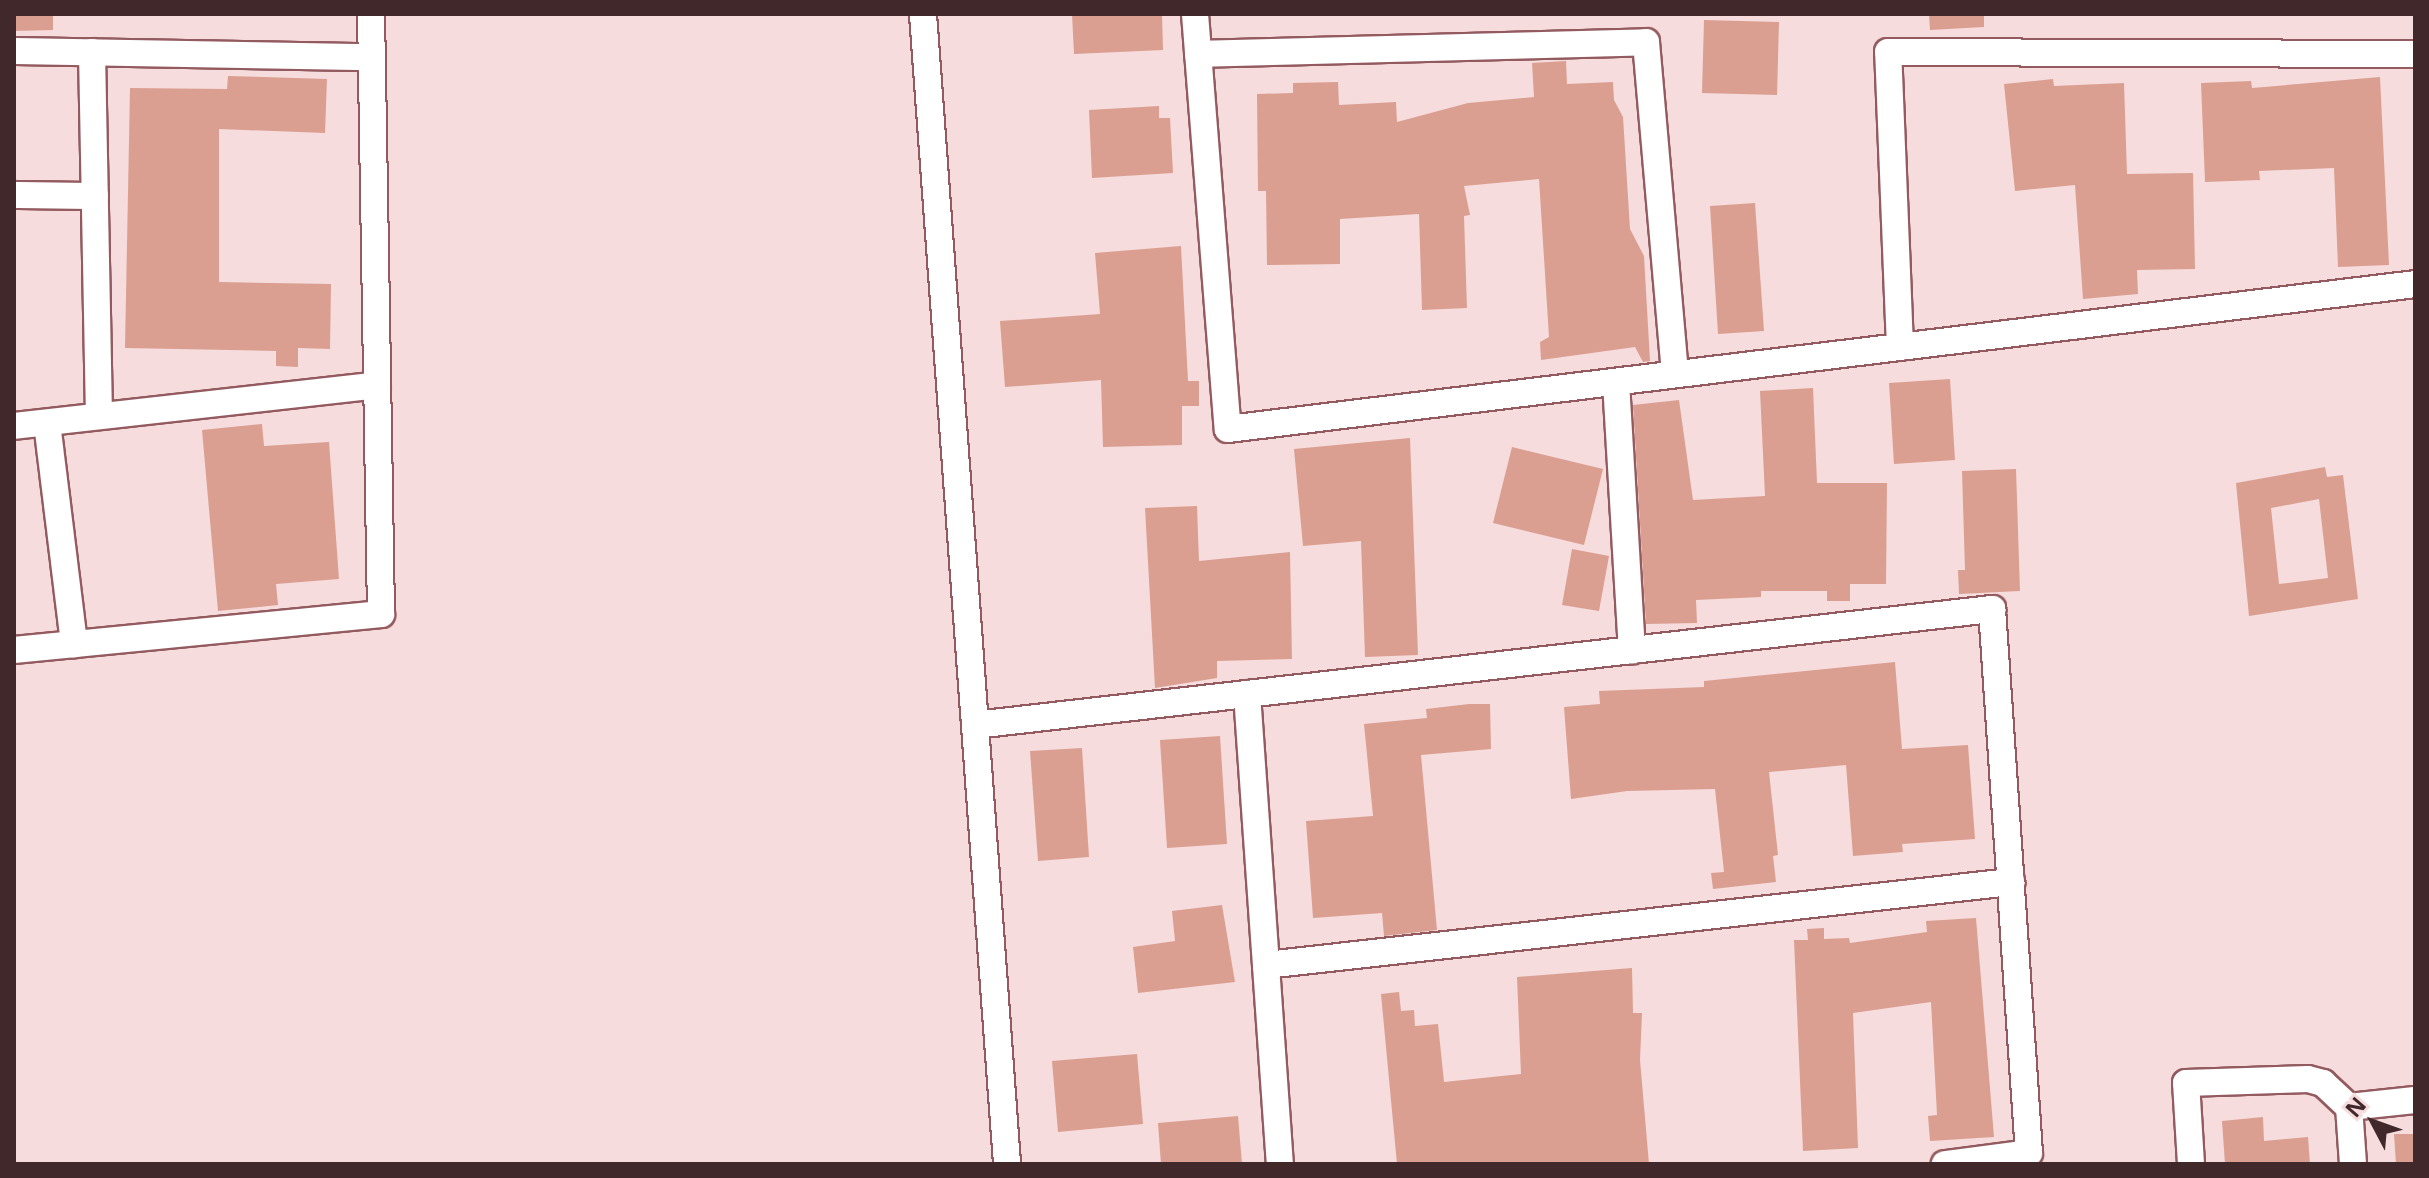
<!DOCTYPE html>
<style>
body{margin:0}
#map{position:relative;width:2429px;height:1178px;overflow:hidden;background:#f6dcdd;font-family:"Noto Sans",sans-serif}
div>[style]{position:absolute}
.building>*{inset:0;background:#da9f90}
.roads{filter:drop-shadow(2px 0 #935b5f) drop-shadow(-2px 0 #935b5f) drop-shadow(0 2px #935b5f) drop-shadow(0 -2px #935b5f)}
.minor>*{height:26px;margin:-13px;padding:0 13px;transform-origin:13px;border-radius:13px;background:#fff}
span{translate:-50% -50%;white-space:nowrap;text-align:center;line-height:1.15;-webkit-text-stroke:8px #f6dcdd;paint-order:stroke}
.frame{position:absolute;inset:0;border:16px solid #41282a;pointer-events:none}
.north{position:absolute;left:2333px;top:1082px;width:80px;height:80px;-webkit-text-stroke:6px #f6dcdd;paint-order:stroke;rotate:311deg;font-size:22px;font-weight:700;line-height:32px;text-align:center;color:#41282a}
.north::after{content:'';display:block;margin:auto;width:28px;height:36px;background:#41282a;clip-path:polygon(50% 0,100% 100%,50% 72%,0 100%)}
</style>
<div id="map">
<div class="building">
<div style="clip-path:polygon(14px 14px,53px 14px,53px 30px,14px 31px)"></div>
<div style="clip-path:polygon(1072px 14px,1162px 14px,1163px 50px,1074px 54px)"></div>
<div style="clip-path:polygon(1929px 14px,1984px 14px,1984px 27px,1930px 30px)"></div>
<div style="clip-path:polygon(1704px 20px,1779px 22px,1777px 95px,1702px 93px)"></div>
<div style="clip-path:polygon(1566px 61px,1567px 84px,1613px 82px,1614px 100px,1623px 117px,1630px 229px,1644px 256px,1650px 361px,1643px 362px,1635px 347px,1541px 360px,1540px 342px,1549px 337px,1539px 179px,1464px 186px,1470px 215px,1464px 216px,1467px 308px,1422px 310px,1419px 214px,1340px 219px,1340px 264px,1267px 265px,1266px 191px,1258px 191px,1257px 94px,1293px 93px,1293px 83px,1338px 82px,1339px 105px,1396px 102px,1397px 122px,1468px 103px,1534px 97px,1532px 63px)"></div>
<div style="clip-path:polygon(228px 76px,327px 79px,325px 133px,219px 129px,219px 282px,331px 284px,330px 349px,298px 348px,298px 367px,276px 366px,276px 351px,125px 348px,130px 88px,227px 89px)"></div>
<div style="clip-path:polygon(2380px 77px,2389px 265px,2338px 267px,2334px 168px,2259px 171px,2260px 180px,2205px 182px,2201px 83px,2251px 81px,2252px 88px)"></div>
<div style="clip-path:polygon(2053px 79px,2054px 86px,2124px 83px,2127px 174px,2193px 173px,2195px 269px,2137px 270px,2138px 294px,2083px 299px,2075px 185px,2015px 191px,2004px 84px)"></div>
<div style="clip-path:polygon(1159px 106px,1159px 118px,1170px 118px,1173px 173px,1092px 178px,1089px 110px)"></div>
<div style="clip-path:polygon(1755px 203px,1764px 331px,1718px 334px,1710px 206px)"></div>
<div style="clip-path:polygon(1181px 246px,1188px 381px,1199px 381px,1199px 406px,1182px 406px,1182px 445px,1103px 447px,1101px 380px,1005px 387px,1000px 321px,1100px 314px,1095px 253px)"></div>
<div style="clip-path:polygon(1950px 379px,1955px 460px,1894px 464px,1889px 383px)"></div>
<div style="clip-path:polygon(1813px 388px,1817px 483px,1887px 483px,1886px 584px,1850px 584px,1850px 601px,1827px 601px,1827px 591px,1761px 591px,1761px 597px,1696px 600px,1697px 623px,1646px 624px,1633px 405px,1679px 400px,1693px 500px,1765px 496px,1760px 391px)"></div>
<div style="clip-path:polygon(262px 424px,264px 446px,329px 442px,339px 579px,276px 584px,278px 605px,218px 611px,202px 430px)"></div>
<div style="clip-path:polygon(1410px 438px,1418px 655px,1365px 657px,1361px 541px,1303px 546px,1294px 449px)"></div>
<div style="clip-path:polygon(1512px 447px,1603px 469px,1584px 545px,1493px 523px)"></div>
<div style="clip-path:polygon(evenodd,2325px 467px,2327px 477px,2343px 475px,2358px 599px,2249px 616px,2236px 483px,2325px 467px,2319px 499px,2328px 578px,2279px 584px,2271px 508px,2319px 499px)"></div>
<div style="clip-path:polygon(2016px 469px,2020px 591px,1959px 594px,1958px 570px,1965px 570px,1962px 471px)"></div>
<div style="clip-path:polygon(1197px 506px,1199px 561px,1290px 552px,1292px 659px,1217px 661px,1217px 678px,1155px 688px,1145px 508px)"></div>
<div style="clip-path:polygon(1572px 549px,1609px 556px,1599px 611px,1562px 605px)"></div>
<div style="clip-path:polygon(1895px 662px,1902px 749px,1968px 745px,1975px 839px,1902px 844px,1903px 852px,1853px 856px,1846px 765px,1769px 772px,1778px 855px,1773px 856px,1776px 882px,1713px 889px,1711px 873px,1724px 872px,1715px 789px,1627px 791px,1571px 799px,1564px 707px,1600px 704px,1599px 691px,1704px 687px,1704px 681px)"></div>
<div style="clip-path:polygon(1469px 704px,1490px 704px,1491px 749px,1421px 755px,1437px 930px,1384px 936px,1382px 913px,1313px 918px,1306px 821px,1373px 816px,1364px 724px,1427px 718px,1426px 709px)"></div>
<div style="clip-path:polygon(1220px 736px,1227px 844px,1167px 848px,1160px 740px)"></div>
<div style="clip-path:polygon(1082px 748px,1089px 857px,1038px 861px,1030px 751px)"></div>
<div style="clip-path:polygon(1222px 905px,1235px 982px,1138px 993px,1133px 947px,1175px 941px,1172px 911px)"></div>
<div style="clip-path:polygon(1976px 918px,1994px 1137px,1930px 1141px,1928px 1116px,1937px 1115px,1931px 1002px,1853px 1013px,1858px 1148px,1803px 1151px,1794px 940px,1808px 940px,1807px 929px,1824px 928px,1824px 939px,1849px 938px,1850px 943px,1927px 932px,1926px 921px)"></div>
<div style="clip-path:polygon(1632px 968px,1633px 1013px,1642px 1013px,1640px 1060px,1649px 1164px,1397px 1164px,1381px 994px,1399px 992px,1401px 1011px,1414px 1010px,1415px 1026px,1438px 1024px,1444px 1082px,1521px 1074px,1517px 977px)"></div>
<div style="clip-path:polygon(1137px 1054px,1143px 1124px,1058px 1132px,1052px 1061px)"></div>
<div style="clip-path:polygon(1238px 1116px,1242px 1164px,1161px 1164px,1158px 1123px)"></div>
<div style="clip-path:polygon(2263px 1117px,2264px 1141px,2308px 1137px,2310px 1164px,2225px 1164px,2222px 1121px)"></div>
<div style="clip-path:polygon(2394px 1134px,2415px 1134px,2415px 1164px,2396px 1164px)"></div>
</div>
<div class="roads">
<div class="minor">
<div style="left:923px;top:14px;width:1153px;rotate:85.82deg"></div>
<div style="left:1195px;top:14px;width:416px;rotate:85.5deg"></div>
<div style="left:1228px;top:429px;width:1196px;rotate:-6.96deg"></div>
<div style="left:14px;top:51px;width:358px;rotate:1deg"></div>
<div style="left:92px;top:52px;width:364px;rotate:88.9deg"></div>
<div style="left:1198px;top:54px;width:448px;rotate:-1.5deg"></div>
<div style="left:1646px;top:42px;width:333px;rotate:85deg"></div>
<div style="left:14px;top:195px;width:81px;rotate:0.7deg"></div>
<div style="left:1900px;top:347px;width:295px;rotate:-92.3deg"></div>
<div style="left:1888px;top:52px;width:527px;rotate:0.22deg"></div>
<div style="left:1616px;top:382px;width:269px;rotate:86.6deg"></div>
<div style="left:47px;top:423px;width:223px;rotate:83deg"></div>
<div style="left:14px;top:426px;width:365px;rotate:-6.4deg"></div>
<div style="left:14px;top:650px;width:369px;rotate:-5.6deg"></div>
<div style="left:381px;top:614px;width:600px;rotate:-90.95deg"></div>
<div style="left:1247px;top:694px;width:471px;rotate:86deg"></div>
<div style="left:975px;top:725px;width:1024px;rotate:-6.51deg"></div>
<div style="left:1992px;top:609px;width:545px;rotate:86.11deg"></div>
<div style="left:2029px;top:1153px;width:85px;rotate:172.5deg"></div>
<div style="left:1266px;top:965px;width:750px;rotate:-6.36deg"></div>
<div style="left:2191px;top:1164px;width:81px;rotate:-93.5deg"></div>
<div style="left:2186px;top:1083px;width:122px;rotate:-1.9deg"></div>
<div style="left:2308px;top:1079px;width:16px;rotate:15deg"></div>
<div style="left:2323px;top:1083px;width:35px;rotate:43deg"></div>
<div style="left:2353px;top:1164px;width:57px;rotate:-94deg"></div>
<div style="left:2349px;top:1107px;width:66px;rotate:-6.1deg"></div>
</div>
</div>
<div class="frame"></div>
<div class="north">N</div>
</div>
